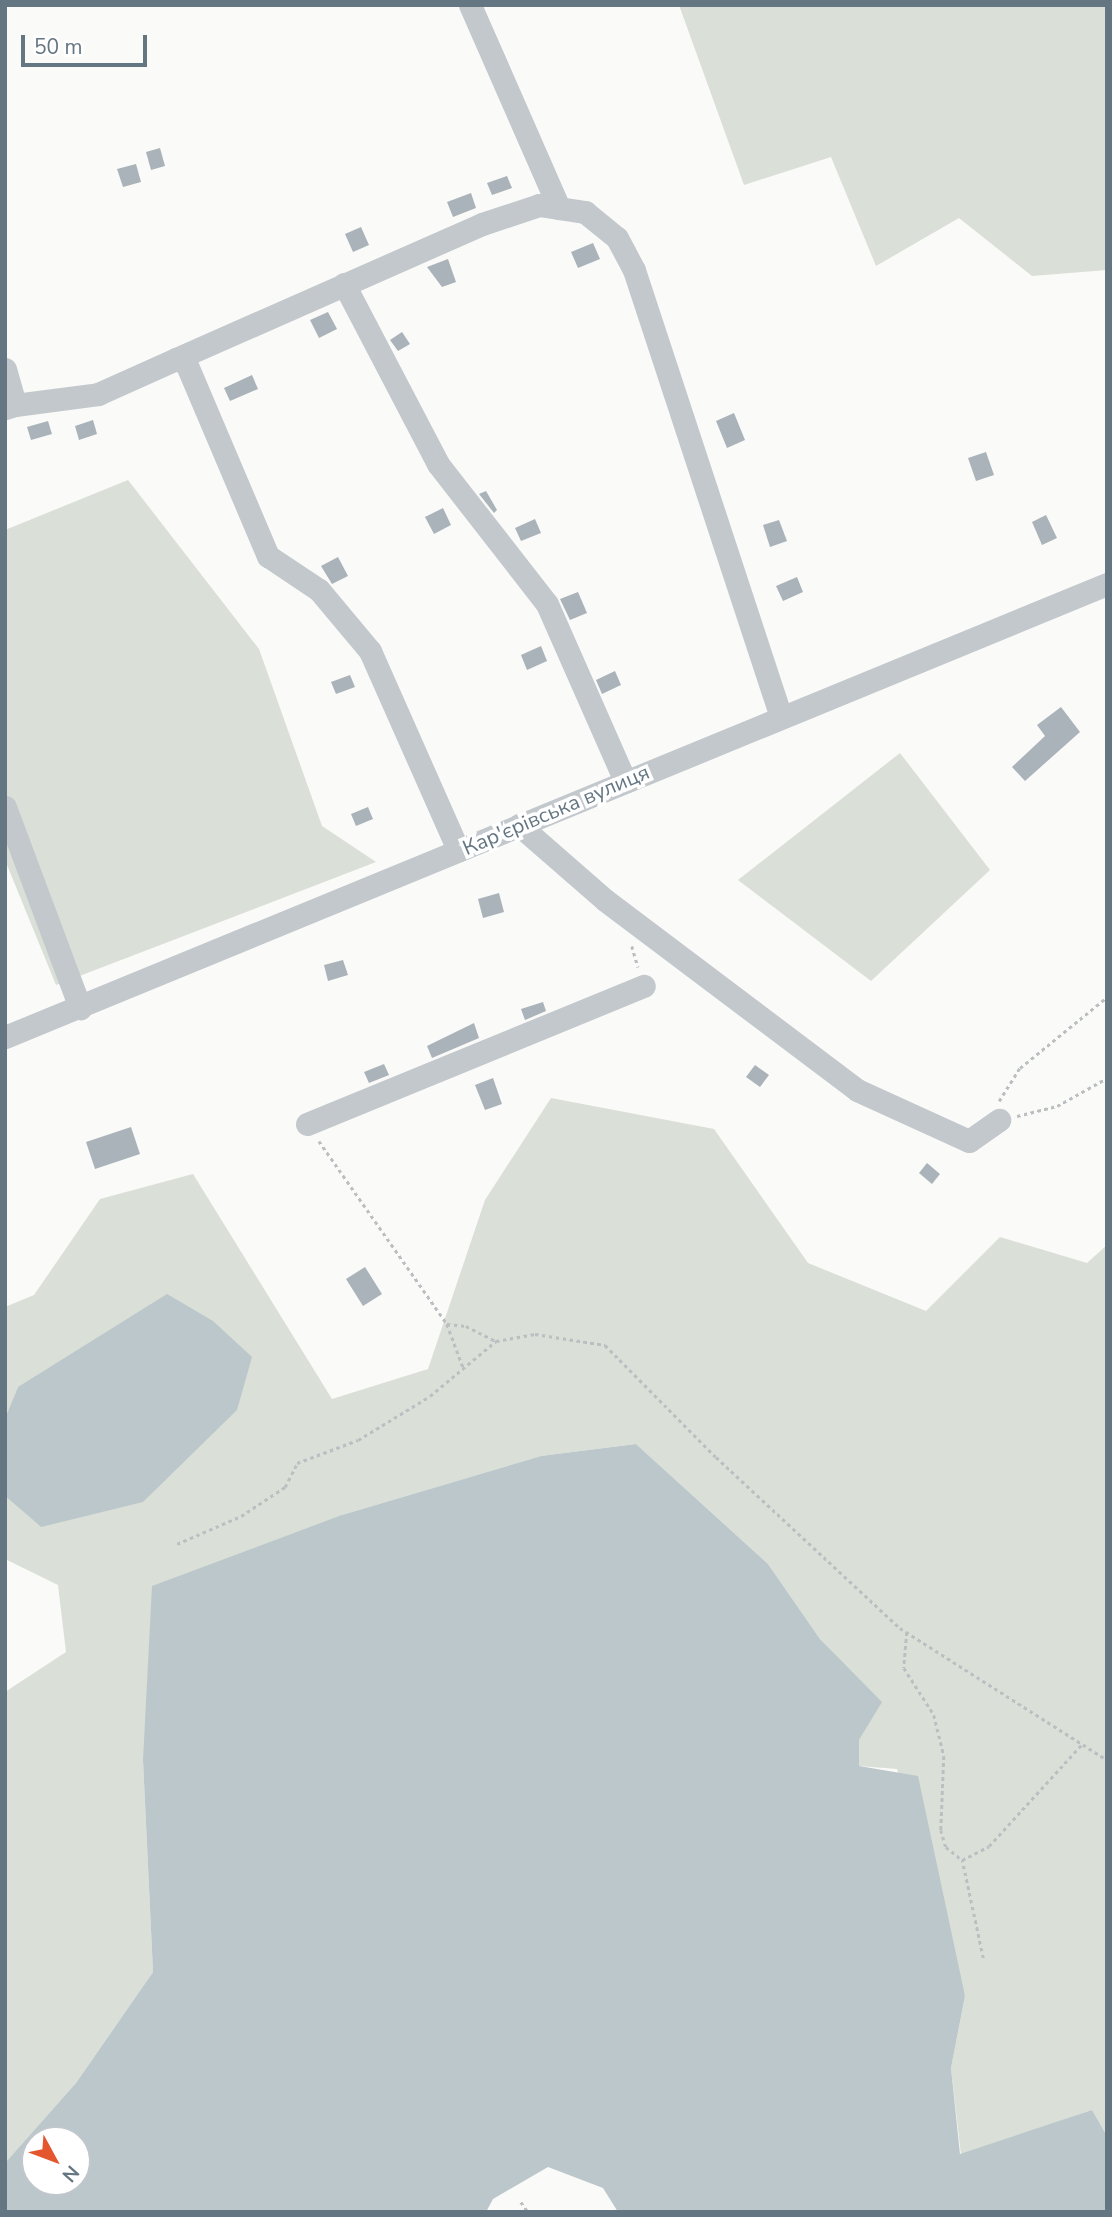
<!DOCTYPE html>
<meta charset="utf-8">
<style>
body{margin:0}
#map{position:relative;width:1112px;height:2217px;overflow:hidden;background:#fafaf8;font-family:"Nunito Sans",sans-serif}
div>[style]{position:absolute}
.green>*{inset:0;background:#dadfd7}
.water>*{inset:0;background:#bbc7cb}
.building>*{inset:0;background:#aab3b9}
.path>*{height:2.5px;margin-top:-1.25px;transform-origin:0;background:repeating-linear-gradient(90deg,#bbbfc2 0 3.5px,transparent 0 7px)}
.minor>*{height:23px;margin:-11.5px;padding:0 11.5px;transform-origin:11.5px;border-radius:11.5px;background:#c3c8cc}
span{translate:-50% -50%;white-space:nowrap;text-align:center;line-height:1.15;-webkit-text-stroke:7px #fff;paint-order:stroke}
.street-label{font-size:21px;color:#657683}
.frame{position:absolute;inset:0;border:7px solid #657683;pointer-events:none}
.north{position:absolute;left:21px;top:2126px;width:70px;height:70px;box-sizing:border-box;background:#fff;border:2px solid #c1c8cd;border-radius:50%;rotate:131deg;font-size:19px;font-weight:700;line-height:28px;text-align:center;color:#657683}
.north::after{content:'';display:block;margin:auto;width:24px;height:32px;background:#e4572e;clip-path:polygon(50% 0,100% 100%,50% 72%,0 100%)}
.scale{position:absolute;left:21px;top:35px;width:126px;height:32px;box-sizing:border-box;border:4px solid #657683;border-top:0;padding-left:9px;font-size:21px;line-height:24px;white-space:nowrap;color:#657683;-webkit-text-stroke:5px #fff;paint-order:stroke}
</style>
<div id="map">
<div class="green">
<div style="clip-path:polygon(679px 5px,1107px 5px,1107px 270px,1032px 276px,959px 218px,876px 266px,831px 157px,744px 185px)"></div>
<div style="clip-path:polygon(128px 480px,259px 649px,322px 826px,376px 862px,56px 985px,5px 860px,5px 530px)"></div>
<div style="clip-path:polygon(900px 753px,990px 870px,871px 981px,738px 880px)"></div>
<div style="clip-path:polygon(551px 1098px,714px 1129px,808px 1263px,926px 1311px,1000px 1237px,1087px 1263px,1107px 1245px,1107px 2136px,1092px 2110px,961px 2155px,951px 2068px,965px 1996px,897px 1769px,859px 1766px,859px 1740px,881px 1702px,820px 1639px,768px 1564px,636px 1444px,541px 1456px,342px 1515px,143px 1760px,153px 1972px,76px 2083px,5px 2163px,5px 1692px,66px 1652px,58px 1585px,5px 1559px,5px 1496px,41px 1527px,18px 1387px,5px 1418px,5px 1307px,34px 1295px,100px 1199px,193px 1174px,332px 1399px,428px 1369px,485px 1200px)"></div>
</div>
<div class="water">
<div style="clip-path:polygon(167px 1294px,213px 1321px,252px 1357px,237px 1410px,143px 1502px,41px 1527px,5px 1496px,5px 1418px,18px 1387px)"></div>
<div style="clip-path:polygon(evenodd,636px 1444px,768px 1564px,820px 1639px,882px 1702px,859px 1740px,859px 1766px,918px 1776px,965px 1996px,951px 2068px,960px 2154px,1092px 2110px,1107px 2136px,1107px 2212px,618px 2212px,603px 2188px,548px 2167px,493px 2199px,486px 2212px,5px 2212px,5px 2163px,76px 2083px,153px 1972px,143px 1760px,152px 1586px,342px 1515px,541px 1456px,636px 1444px,35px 2140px,77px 2140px,77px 2182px,35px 2182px,35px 2140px)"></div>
</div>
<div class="building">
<div style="clip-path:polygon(160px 148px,165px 166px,151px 170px,146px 152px)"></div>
<div style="clip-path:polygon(136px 164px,141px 182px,123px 187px,117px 169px)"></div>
<div style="clip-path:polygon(507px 176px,512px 188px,492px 195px,487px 183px)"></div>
<div style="clip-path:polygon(471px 193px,476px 208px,453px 217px,447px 202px)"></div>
<div style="clip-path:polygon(361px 227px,369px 245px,353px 252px,345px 234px)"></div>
<div style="clip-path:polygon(593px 243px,600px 259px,578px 268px,571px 252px)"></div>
<div style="clip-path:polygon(448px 259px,456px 282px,442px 287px,427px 267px)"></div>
<div style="clip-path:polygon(328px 312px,337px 329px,319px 338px,310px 320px)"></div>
<div style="clip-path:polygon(402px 332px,410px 344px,398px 351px,390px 340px)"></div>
<div style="clip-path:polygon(252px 375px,258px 389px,230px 401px,224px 388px)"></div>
<div style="clip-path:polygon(734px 413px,745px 440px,727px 448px,716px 421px)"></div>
<div style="clip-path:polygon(93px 420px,97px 434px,79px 440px,75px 426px)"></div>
<div style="clip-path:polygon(48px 421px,52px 434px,31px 440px,27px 427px)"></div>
<div style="clip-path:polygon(986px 452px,994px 475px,976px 481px,968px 458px)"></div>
<div style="clip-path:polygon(486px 491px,497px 510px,494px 513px,479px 494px)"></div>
<div style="clip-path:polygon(443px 508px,451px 525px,434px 534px,425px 517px)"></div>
<div style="clip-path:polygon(1046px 515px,1057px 538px,1042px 545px,1032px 522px)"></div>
<div style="clip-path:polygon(535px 519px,541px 533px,521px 541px,515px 528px)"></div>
<div style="clip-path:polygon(779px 520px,787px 541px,770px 547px,763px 525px)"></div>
<div style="clip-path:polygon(338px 557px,348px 576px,332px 584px,321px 566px)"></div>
<div style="clip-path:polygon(797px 577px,803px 592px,783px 601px,776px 586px)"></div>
<div style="clip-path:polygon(578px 592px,587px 613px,570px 620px,560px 599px)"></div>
<div style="clip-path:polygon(541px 646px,547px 661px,527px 670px,521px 655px)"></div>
<div style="clip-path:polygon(615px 671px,621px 685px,602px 694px,596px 680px)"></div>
<div style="clip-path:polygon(350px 675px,355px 687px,336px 694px,331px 682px)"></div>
<div style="clip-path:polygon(1061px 707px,1080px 732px,1025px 781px,1012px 767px,1045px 736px,1037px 725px)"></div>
<div style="clip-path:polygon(368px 807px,373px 819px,356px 826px,351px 814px)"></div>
<div style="clip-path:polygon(499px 893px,504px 912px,483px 918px,478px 899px)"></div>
<div style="clip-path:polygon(343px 960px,348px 975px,328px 981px,324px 965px)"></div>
<div style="clip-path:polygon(543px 1002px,546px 1011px,525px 1020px,521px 1009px)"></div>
<div style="clip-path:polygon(474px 1023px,479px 1038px,432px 1058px,427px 1046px)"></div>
<div style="clip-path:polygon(384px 1064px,389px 1075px,369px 1083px,364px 1072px)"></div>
<div style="clip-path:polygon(755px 1065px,769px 1075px,760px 1087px,746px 1077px)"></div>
<div style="clip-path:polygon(493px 1078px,502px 1104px,485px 1110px,475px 1085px)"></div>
<div style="clip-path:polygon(131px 1127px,140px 1154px,95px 1169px,86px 1142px)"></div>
<div style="clip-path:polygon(927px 1163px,940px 1174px,932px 1184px,919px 1173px)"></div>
<div style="clip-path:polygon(365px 1267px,382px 1294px,363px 1306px,346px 1279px)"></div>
</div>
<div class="path">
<div style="left:632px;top:946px;width:22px;rotate:74deg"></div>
<div style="left:999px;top:1101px;width:39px;rotate:-58deg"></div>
<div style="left:1020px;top:1068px;width:112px;rotate:-39.2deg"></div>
<div style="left:1017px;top:1116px;width:41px;rotate:-14deg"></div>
<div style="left:1057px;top:1106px;width:57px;rotate:-29.2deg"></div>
<div style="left:319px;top:1141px;width:223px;rotate:55deg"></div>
<div style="left:447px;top:1324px;width:19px;rotate:6deg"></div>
<div style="left:466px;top:1326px;width:34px;rotate:27deg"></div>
<div style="left:496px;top:1341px;width:40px;rotate:-10deg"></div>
<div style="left:535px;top:1334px;width:71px;rotate:8.9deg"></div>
<div style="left:605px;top:1345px;width:158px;rotate:45.3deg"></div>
<div style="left:716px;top:1457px;width:251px;rotate:42.9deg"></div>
<div style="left:900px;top:1628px;width:246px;rotate:32.5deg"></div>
<div style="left:447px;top:1324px;width:49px;rotate:69.7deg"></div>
<div style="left:177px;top:1544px;width:70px;rotate:-23.6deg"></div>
<div style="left:241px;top:1516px;width:53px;rotate:-33.4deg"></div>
<div style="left:285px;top:1487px;width:27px;rotate:-63deg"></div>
<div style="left:297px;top:1463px;width:65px;rotate:-20.7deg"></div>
<div style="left:358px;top:1440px;width:84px;rotate:-31.4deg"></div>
<div style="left:430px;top:1396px;width:86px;rotate:-39.8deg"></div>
<div style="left:907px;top:1632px;width:36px;rotate:95deg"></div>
<div style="left:904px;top:1668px;width:56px;rotate:57.4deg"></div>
<div style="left:934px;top:1715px;width:42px;rotate:76.3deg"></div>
<div style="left:944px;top:1756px;width:74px;rotate:92.3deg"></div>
<div style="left:941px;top:1830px;width:18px;rotate:74deg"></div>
<div style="left:946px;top:1847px;width:21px;rotate:39deg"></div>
<div style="left:983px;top:1958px;width:100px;rotate:-102.1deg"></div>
<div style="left:962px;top:1860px;width:30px;rotate:-27deg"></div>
<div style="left:989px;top:1846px;width:139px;rotate:-47.6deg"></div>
<div style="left:521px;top:2202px;width:12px;rotate:55deg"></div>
</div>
<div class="minor">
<div style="left:470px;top:5px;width:222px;rotate:66.3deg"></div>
<div style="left:344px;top:284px;width:203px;rotate:62.4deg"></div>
<div style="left:438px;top:464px;width:177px;rotate:52.1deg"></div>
<div style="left:547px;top:604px;width:193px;rotate:66.2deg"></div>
<div style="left:176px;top:359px;width:334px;rotate:-23.8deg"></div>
<div style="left:482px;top:224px;width:60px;rotate:-18.4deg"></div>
<div style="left:539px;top:205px;width:47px;rotate:8.7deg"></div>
<div style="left:585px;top:212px;width:41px;rotate:39.1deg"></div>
<div style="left:617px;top:238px;width:36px;rotate:62deg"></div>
<div style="left:634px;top:270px;width:470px;rotate:71.8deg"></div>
<div style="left:5px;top:369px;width:37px;rotate:74deg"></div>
<div style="left:15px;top:405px;width:10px;rotate:163deg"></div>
<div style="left:15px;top:405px;width:84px;rotate:-7.5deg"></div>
<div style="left:98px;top:394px;width:85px;rotate:-24.2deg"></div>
<div style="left:176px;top:359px;width:11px;rotate:22deg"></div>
<div style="left:186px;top:363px;width:210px;rotate:67deg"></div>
<div style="left:268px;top:556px;width:61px;rotate:33.7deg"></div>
<div style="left:319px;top:590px;width:80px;rotate:50.1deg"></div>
<div style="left:370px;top:651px;width:218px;rotate:66.1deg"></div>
<div style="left:5px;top:807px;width:215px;rotate:69.5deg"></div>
<div style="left:519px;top:825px;width:114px;rotate:41.1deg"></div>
<div style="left:605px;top:900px;width:316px;rotate:37deg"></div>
<div style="left:857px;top:1090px;width:123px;rotate:24.5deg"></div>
<div style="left:969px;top:1141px;width:37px;rotate:-35deg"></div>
<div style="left:5px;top:1037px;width:1191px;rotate:-22.35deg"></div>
<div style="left:307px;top:1124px;width:364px;rotate:-22.3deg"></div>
</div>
<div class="street-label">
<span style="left:556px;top:810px;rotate:-23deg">Кар'єрівська вулиця</span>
</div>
<div class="frame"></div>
<div class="north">N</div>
<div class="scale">50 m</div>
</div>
